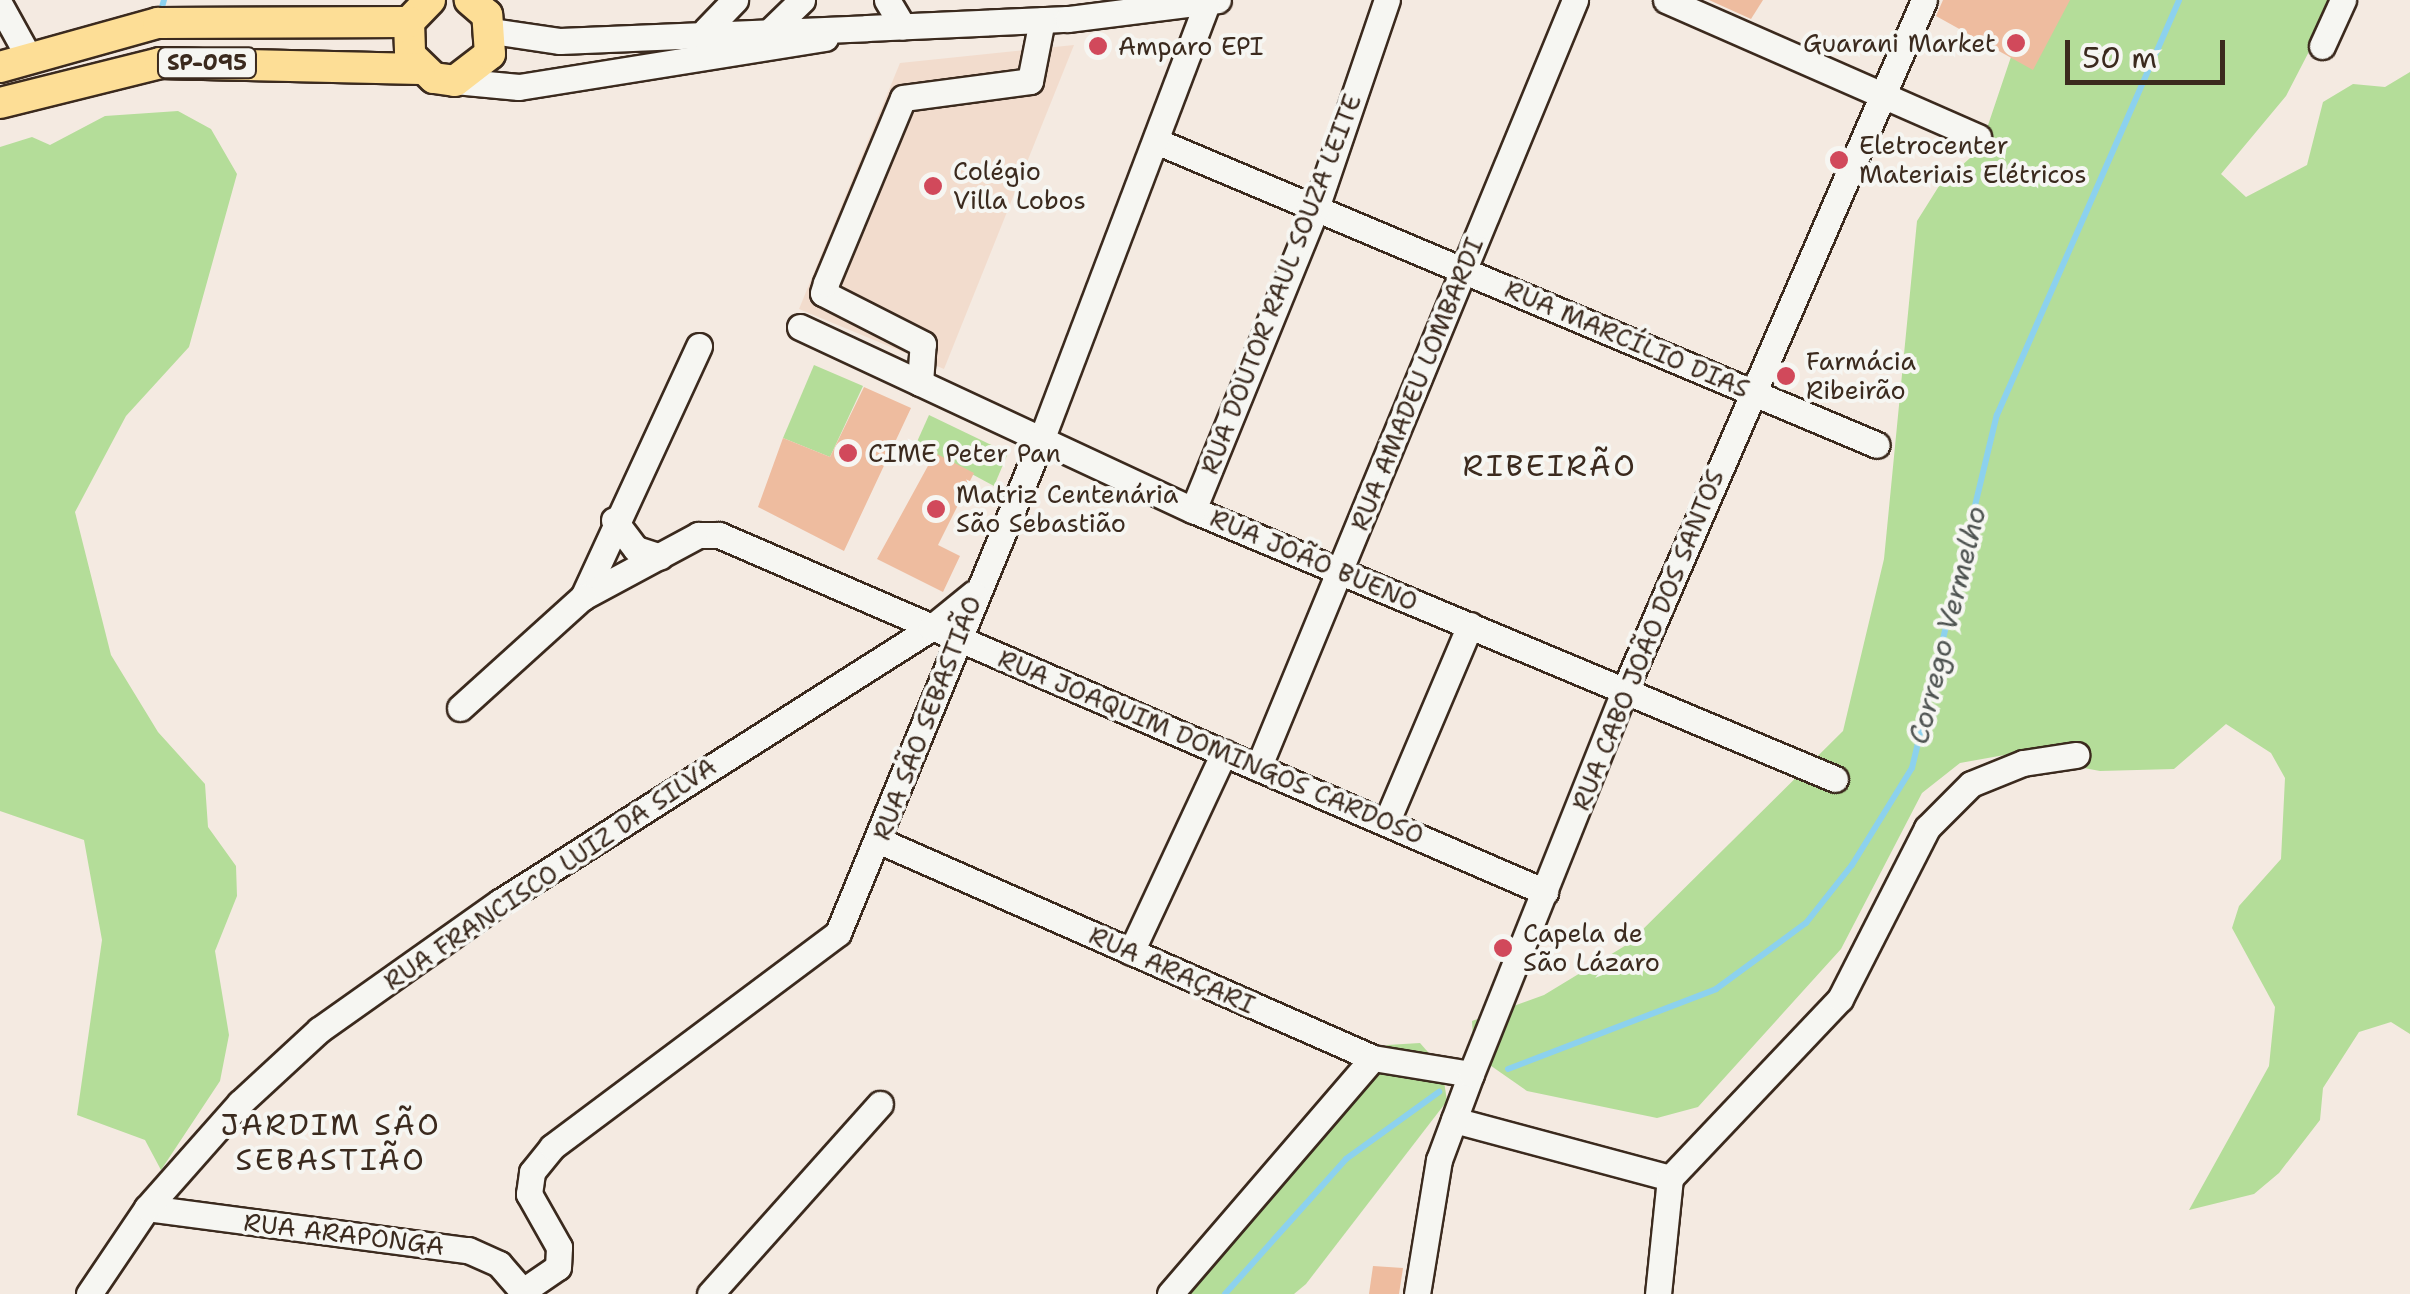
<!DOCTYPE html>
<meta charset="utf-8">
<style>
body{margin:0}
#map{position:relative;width:2410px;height:1294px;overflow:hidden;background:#f4eae1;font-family:"Shantell Sans",sans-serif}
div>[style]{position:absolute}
.built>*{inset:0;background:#f2dccd}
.green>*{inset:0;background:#b4dd99}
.stream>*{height:6px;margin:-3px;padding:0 3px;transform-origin:3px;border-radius:3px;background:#8cd1ee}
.building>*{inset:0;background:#eebc9f}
.roads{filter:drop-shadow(2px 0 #3b2a1e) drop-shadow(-2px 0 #3b2a1e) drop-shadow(0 2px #3b2a1e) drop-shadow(0 -2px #3b2a1e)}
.minor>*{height:25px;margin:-12.5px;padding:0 12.5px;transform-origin:12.5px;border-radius:12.5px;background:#f6f6f2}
.major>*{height:30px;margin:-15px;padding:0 15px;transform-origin:15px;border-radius:15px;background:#fdde96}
.dots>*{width:28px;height:28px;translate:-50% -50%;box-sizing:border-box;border:5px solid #f6f6f2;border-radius:50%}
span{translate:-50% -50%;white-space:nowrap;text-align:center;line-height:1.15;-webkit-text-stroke:8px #f6f6f2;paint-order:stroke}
.shield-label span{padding:2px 8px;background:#f6f6f2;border:2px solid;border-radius:8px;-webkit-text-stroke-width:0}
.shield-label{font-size:22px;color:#3b2a1e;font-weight:700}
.poi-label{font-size:25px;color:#3b2a1e}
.right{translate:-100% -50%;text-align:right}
.left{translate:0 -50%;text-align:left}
.street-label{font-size:25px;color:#3b2a1e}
.water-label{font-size:28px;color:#4f5452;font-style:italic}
.quarter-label{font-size:30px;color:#3b2a1e;letter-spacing:2.5px}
.scale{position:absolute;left:2065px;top:40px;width:160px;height:45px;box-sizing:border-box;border:5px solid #3b2a1e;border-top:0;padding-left:12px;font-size:30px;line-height:35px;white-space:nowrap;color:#3b2a1e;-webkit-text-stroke:8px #f6f6f2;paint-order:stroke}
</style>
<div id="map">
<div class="built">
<div style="clip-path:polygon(1074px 45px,944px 369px,799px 309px,900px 63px)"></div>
</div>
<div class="green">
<div style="clip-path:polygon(2057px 0,2352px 0,2316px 38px,2286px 96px,2221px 174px,2246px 197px,2307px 165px,2323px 102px,2353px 84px,2385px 87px,2410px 72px,2410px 1034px,2391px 1022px,2359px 1032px,2323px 1088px,2320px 1120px,2279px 1173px,2254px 1194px,2189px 1210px,2269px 1066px,2275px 1007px,2232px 928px,2239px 906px,2281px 859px,2285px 778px,2271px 753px,2226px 724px,2174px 769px,2100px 771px,2010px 754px,1960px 763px,1922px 793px,1841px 949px,1698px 1107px,1657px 1118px,1527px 1091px,1474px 1054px,1472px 1021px,1544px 995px,1628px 944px,1843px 731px,1884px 559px,1917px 221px,1939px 186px,1980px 149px,2015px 45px)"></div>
<div style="clip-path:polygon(178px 111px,211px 129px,237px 174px,189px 347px,126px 416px,75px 512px,111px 655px,158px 732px,205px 784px,208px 827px,236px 866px,237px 896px,215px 951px,229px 1035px,220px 1081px,161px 1170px,145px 1140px,77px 1115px,102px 940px,84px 840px,0 811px,0 147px,32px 137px,50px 145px,105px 116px)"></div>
<div style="clip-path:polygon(814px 365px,863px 386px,830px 457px,783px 438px)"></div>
<div style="clip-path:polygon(929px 415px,1008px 453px,994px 486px,916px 444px)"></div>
<div style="clip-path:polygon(1420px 1043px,1442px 1068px,1447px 1101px,1306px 1284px,1294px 1294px,1163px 1294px,1361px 1064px,1387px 1045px)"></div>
</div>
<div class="stream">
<div style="left:162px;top:7px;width:7px;rotate:-74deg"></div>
<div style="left:1508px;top:1069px;width:223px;rotate:-21deg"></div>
<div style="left:1716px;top:989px;width:112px;rotate:-36.3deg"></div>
<div style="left:1806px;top:923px;width:74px;rotate:-51.6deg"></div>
<div style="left:1852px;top:865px;width:114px;rotate:-58.3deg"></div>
<div style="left:1912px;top:768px;width:363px;rotate:-76.5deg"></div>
<div style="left:1997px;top:415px;width:453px;rotate:-66.3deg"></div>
<div style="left:1225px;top:1294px;width:181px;rotate:-48.1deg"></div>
<div style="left:1346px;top:1159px;width:115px;rotate:-35.8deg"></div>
</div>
<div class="building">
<div style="clip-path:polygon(1709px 0,1763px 0,1751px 19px)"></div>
<div style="clip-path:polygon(1943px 0,2070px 0,2033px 70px,1936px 16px)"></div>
<div style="clip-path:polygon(864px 387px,911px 408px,844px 551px,758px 507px,783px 438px,830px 457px)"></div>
<div style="clip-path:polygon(935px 453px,974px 473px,938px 545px,960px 556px,943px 592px,877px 559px)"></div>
<div style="clip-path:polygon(1373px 1266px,1403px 1268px,1399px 1294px,1369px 1294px)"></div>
</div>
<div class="roads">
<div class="minor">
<div style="left:887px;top:0;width:31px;rotate:59deg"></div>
<div style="left:1666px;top:0;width:341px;rotate:23.7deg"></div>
<div style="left:0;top:5px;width:56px;rotate:61.1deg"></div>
<div style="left:706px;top:30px;width:42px;rotate:-46deg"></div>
<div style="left:492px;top:31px;width:69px;rotate:8.4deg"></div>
<div style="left:560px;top:41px;width:307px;rotate:-2.4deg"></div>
<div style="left:867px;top:28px;width:201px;rotate:-2.6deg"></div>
<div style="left:1068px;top:19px;width:151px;rotate:-7.2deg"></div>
<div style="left:769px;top:32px;width:46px;rotate:-44.1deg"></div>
<div style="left:2322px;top:46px;width:51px;rotate:-65.5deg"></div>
<div style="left:455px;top:81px;width:64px;rotate:5.4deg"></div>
<div style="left:519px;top:87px;width:310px;rotate:-9.1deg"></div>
<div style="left:1156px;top:141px;width:782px;rotate:22.86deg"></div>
<div style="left:800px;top:327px;width:434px;rotate:25deg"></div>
<div style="left:1193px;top:510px;width:696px;rotate:22.73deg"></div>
<div style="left:699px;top:346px;width:277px;rotate:114.8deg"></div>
<div style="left:583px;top:597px;width:131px;rotate:-28.3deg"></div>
<div style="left:698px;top:535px;width:21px"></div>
<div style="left:719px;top:535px;width:900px;rotate:23.37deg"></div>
<div style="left:920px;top:383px;width:39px;rotate:-86deg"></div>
<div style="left:923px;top:344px;width:112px;rotate:-153deg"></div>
<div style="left:823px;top:293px;width:10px;rotate:-73deg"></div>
<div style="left:826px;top:283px;width:200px;rotate:-67.4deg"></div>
<div style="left:903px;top:98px;width:128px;rotate:-7.6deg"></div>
<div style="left:1030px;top:81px;width:62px;rotate:-78.9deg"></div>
<div style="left:1193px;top:510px;width:326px;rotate:-67.8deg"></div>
<div style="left:1316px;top:208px;width:220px;rotate:-71.2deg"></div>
<div style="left:614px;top:520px;width:36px;rotate:53deg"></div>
<div style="left:636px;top:549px;width:25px;rotate:18deg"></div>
<div style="left:460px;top:708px;width:166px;rotate:-42.1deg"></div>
<div style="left:1258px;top:768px;width:831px;rotate:-67.57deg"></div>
<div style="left:1386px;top:823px;width:215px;rotate:-67deg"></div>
<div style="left:880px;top:841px;width:539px;rotate:23.76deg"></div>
<div style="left:1373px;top:1058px;width:99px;rotate:9.3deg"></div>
<div style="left:1131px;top:952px;width:220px;rotate:-65deg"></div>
<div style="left:1454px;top:1120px;width:224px;rotate:15deg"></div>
<div style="left:1670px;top:1178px;width:247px;rotate:-46.5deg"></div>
<div style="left:1840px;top:999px;width:192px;rotate:-63deg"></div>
<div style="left:1927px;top:828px;width:62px;rotate:-45deg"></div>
<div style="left:1971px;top:784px;width:56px;rotate:-22deg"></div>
<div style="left:2023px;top:763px;width:54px;rotate:-8.6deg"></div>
<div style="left:147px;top:1208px;width:324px;rotate:7.5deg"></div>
<div style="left:468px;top:1250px;width:34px;rotate:24deg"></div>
<div style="left:499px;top:1264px;width:40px;rotate:49deg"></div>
<div style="left:523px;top:1291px;width:42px;rotate:-34.4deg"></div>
<div style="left:558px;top:1267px;width:20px;rotate:-87deg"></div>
<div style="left:559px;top:1247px;width:61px;rotate:-119.5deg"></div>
<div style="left:529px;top:1194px;width:22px;rotate:-82deg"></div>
<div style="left:532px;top:1172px;width:32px;rotate:-51deg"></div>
<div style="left:552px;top:1147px;width:357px;rotate:-36.8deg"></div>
<div style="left:838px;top:933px;width:530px;rotate:-67.6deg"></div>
<div style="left:1040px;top:443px;width:471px;rotate:-69.2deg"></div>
<div style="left:89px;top:1294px;width:104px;rotate:-56deg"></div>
<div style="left:147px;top:1208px;width:140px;rotate:-48.5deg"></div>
<div style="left:240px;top:1103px;width:108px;rotate:-42.7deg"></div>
<div style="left:319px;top:1030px;width:222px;rotate:-35.3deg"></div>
<div style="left:500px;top:902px;width:511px;rotate:-32.45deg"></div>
<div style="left:931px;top:628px;width:55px;rotate:-39.1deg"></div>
<div style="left:710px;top:1294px;width:255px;rotate:-48.2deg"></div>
<div style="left:1170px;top:1294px;width:311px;rotate:-49.3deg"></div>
<div style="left:1417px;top:1294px;width:136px;rotate:-80.7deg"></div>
<div style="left:1439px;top:1160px;width:92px;rotate:-69.6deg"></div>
<div style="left:1471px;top:1074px;width:412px;rotate:-68.2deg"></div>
<div style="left:1624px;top:691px;width:753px;rotate:-66.53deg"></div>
<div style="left:1658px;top:1294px;width:117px;rotate:-84.1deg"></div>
</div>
<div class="major">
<div style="left:430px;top:0;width:30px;rotate:134deg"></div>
<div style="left:409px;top:22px;width:33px;rotate:88deg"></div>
<div style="left:410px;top:55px;width:33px;rotate:44deg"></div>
<div style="left:434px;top:78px;width:21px;rotate:8deg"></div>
<div style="left:455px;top:81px;width:44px;rotate:-37.6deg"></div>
<div style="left:490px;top:54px;width:39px;rotate:-94deg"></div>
<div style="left:487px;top:15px;width:23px;rotate:-139deg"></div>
<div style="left:0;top:67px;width:164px;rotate:-15.6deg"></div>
<div style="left:158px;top:23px;width:251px;rotate:-0.2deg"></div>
<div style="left:0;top:103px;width:165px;rotate:-14deg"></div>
<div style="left:160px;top:63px;width:260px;rotate:1.3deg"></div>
</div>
</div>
<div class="dots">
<div style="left:2016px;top:43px;background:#d1495b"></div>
<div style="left:1098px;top:46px;background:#d1495b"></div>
<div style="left:1839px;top:160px;background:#d1495b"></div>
<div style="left:933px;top:186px;background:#d1495b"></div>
<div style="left:1786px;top:376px;background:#d1495b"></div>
<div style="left:848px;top:453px;background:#d1495b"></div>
<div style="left:936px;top:509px;background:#d1495b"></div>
<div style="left:1503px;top:948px;background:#d1495b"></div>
</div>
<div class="shield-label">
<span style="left:207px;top:63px">SP-095</span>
</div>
<div class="poi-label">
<span class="right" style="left:1996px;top:43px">Guarani Market</span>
<span class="left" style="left:1118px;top:46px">Amparo EPI</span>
<span class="left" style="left:1859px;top:160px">Eletrocenter<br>Materiais Elétricos</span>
<span class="left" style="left:953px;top:186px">Colégio<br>Villa Lobos</span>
<span class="left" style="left:1806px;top:376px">Farmácia<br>Ribeirão</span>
<span class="left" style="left:868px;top:453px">CIME Peter Pan</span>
<span class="left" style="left:956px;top:509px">Matriz Centenária<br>São Sebastião</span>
<span class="left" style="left:1523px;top:948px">Capela de<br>São Lázaro</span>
</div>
<div class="street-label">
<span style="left:1281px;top:284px;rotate:-69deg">RUA DOUTOR RAUL SOUZA LEITE</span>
<span style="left:1627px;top:339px;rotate:23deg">RUA MARCÍLIO DIAS</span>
<span style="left:1417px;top:384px;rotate:-68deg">RUA AMADEU LOMBARDI</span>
<span style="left:1314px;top:560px;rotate:23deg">RUA JOÃO BUENO</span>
<span style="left:1648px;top:640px;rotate:-68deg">RUA CABO JOÃO DOS SANTOS</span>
<span style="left:927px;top:718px;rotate:-69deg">RUA SÃO SEBASTIÃO</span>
<span style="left:1211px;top:747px;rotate:23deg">RUA JOAQUIM DOMINGOS CARDOSO</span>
<span style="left:550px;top:874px;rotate:-34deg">RUA FRANCISCO LUIZ DA SILVA</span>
<span style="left:1172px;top:970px;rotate:24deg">RUA ARAÇARI</span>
<span style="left:344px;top:1234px;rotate:7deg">RUA ARAPONGA</span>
</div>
<div class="water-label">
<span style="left:1947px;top:625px;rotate:-76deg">Corrego Vermelho</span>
</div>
<div class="quarter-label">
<span style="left:1550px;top:466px">RIBEIRÃO</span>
<span style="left:331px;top:1142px">JARDIM SÃO<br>SEBASTIÃO</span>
</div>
<div class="scale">50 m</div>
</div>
